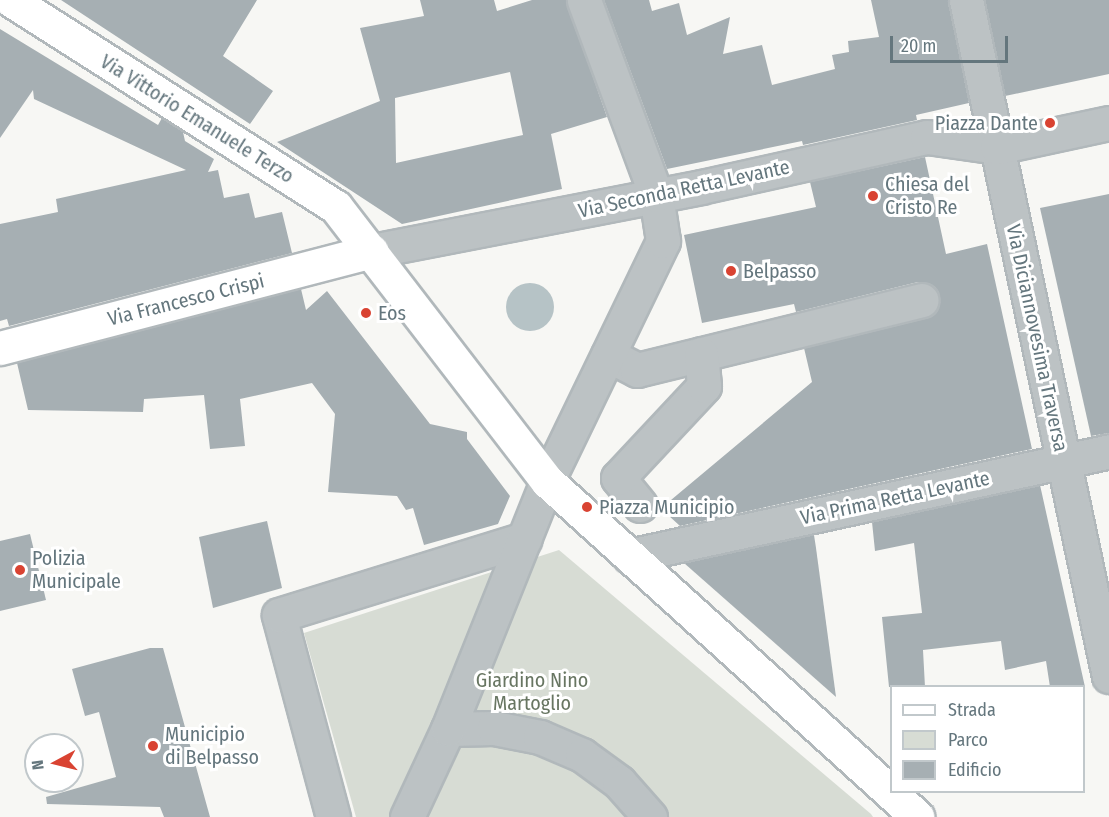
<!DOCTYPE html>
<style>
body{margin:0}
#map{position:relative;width:1109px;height:817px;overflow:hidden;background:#f7f7f4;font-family:"Fira Sans Condensed",sans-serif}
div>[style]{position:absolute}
.green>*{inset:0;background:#d7dcd4}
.water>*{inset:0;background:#b6c3c6}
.round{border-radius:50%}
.building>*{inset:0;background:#a6afb3}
.roads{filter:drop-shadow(2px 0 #b1b8bb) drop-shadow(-2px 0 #b1b8bb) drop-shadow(0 2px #b1b8bb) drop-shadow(0 -2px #b1b8bb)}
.street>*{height:33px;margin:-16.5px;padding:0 16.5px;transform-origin:16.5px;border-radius:16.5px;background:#bcc2c4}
.secondary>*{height:33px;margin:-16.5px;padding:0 16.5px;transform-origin:16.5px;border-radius:16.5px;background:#fff}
.dots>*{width:16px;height:16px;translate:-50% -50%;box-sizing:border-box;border:3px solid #fff;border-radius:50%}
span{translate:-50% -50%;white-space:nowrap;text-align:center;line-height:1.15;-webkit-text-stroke:6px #fff;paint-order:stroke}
.street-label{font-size:20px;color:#64767d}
.poi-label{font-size:20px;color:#64767d}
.right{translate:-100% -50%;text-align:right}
.left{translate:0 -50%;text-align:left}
.park-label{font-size:20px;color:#687662}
.legend{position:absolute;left:890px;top:685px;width:195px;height:108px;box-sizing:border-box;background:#fff;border:2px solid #c1c8cb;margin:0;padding:8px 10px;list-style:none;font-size:18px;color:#64767d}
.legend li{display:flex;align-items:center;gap:12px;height:30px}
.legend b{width:30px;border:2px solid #c1c8cb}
.north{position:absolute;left:24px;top:733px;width:60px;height:60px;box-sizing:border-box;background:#fff;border:2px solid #c1c8cb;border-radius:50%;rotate:263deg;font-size:16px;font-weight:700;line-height:24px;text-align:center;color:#64767d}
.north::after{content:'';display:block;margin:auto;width:21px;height:27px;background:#d94332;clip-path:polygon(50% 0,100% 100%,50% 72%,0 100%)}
.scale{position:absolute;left:890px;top:36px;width:118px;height:27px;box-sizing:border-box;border:3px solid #64767d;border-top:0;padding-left:8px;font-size:18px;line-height:21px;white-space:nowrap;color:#64767d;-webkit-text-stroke:4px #fff;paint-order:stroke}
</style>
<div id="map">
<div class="green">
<div style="clip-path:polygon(559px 550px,871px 814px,873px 817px,356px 817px,304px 633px)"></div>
</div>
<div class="water">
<div class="round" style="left:506px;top:283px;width:48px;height:48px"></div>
</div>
<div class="building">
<div style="clip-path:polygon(61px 0,257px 0,223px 56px,273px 91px,250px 124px)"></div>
<div style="clip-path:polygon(evenodd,420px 0,494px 0,497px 11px,532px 0,566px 0,607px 117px,551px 134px,562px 189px,402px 224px,277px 142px,380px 101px,360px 28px,424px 16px,420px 0,510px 72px,523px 135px,396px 163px,395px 98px,510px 72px)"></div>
<div style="clip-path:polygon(604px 0,649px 0,652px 11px,679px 3px,687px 35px,730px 17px,723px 54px,762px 45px,772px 85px,835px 69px,832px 55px,849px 52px,848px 41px,879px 37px,871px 0,948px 0,969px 103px,916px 115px,917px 120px,803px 145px,802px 141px,667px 169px)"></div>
<div style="clip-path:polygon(985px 0,1109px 0,1109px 74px,1005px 96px)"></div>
<div style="clip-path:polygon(0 29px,158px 125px,162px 118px,183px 132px,185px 141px,214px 159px,208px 172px,218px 170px,224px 198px,249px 193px,255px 218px,282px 212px,292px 253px,9px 326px,7px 319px,0 321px,0 224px,58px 212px,56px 199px,186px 170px,34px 99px,33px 90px,0 138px)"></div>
<div style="clip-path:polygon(925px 157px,946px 254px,987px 244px,1032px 449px,680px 526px,668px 515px,671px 500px,812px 382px,804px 348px,926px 318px,935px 313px,940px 296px,935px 287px,918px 282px,796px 312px,794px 304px,702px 323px,684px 235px,816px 207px,810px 182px)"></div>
<div style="clip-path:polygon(1109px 194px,1109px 433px,1091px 436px,1040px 208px)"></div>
<div style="clip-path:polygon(301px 289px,306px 310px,327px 291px,430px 424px,467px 432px,467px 439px,510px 496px,498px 524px,424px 545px,413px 508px,406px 510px,397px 496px,328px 492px,335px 414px,312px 383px,240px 399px,245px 446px,210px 449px,204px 395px,144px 399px,143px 412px,28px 410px,17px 363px)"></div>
<div style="clip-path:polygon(1040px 485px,1085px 687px,1050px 687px,1046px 661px,1005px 670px,1001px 641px,923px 650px,925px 687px,889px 687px,882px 617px,922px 613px,914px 543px,875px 551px,872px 522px)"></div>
<div style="clip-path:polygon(267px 521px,282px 588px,213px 608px,199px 537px)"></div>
<div style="clip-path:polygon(30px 534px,46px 600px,0 611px,0 541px)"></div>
<div style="clip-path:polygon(814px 535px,816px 548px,836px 697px,684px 563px)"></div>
<div style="clip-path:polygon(150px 648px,163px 648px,210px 817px,164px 817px,160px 807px,47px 804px,46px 797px,116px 777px,99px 712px,85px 716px,72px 669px)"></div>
</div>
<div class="roads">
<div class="street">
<div style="left:966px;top:0;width:691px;rotate:78.06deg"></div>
<div style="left:372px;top:251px;width:335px;rotate:-11deg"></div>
<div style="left:701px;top:187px;width:231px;rotate:-12.5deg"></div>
<div style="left:927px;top:137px;width:71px;rotate:8.1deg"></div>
<div style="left:997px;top:147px;width:115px;rotate:-12.1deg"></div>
<div style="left:608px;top:355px;width:33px;rotate:27deg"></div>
<div style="left:637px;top:370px;width:293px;rotate:-13.8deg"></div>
<div style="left:640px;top:505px;width:35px;rotate:-129deg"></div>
<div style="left:618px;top:478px;width:126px;rotate:-46.9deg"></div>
<div style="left:704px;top:386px;width:32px;rotate:-95deg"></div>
<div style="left:629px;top:556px;width:491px;rotate:-12.3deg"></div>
<div style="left:448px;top:729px;width:46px;rotate:-1.2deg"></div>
<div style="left:494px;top:728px;width:47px;rotate:11.1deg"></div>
<div style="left:540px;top:737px;width:46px;rotate:23.2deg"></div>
<div style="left:582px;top:755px;width:46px;rotate:36.1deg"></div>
<div style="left:619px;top:782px;width:47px;rotate:48.5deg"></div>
<div style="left:333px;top:817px;width:209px;rotate:-105deg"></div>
<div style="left:279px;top:615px;width:257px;rotate:-17.2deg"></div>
<div style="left:407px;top:817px;width:97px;rotate:-65deg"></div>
<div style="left:448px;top:729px;width:267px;rotate:-68.2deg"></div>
<div style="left:547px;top:481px;width:267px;rotate:-64.2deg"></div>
<div style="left:663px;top:241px;width:47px;rotate:-98.7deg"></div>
<div style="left:656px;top:195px;width:208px;rotate:-110.3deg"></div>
</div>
<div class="secondary">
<div style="left:11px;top:0;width:385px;rotate:32.5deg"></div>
<div style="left:336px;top:207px;width:346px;rotate:52.4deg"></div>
<div style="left:547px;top:481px;width:500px;rotate:42.2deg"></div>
<div style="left:0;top:348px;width:384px;rotate:-14.6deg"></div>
</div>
</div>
<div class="dots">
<div style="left:1050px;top:123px;background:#d94332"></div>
<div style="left:873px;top:196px;background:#d94332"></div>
<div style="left:731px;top:271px;background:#d94332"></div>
<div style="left:366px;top:313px;background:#d94332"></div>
<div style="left:587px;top:507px;background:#d94332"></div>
<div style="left:20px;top:570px;background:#d94332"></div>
<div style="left:153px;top:746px;background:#d94332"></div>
</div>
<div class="street-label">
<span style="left:197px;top:119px;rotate:32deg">Via Vittorio Emanuele Terzo</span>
<span style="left:684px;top:189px;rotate:-12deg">Via Seconda Retta Levante</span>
<span style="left:186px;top:300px;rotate:-14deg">Via Francesco Crispi</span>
<span style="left:1037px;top:338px;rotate:78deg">Via Diciannovesima Traversa</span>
<span style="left:895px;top:498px;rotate:-12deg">Via Prima Retta Levante</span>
</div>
<div class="poi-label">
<span class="right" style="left:1038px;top:123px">Piazza Dante</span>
<span class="left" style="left:885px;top:196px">Chiesa del<br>Cristo Re</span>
<span class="left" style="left:743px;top:271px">Belpasso</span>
<span class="left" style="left:378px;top:313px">Eos</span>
<span class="left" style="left:599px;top:507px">Piazza Municipio</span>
<span class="left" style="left:32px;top:570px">Polizia<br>Municipale</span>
<span class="left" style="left:165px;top:746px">Municipio<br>di Belpasso</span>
</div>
<div class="park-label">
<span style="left:532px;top:692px">Giardino Nino<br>Martoglio</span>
</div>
<ul class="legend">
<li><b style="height:8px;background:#fff"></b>Strada</li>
<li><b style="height:16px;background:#d7dcd4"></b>Parco</li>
<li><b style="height:16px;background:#a6afb3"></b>Edificio</li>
</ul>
<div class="north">N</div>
<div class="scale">20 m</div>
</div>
